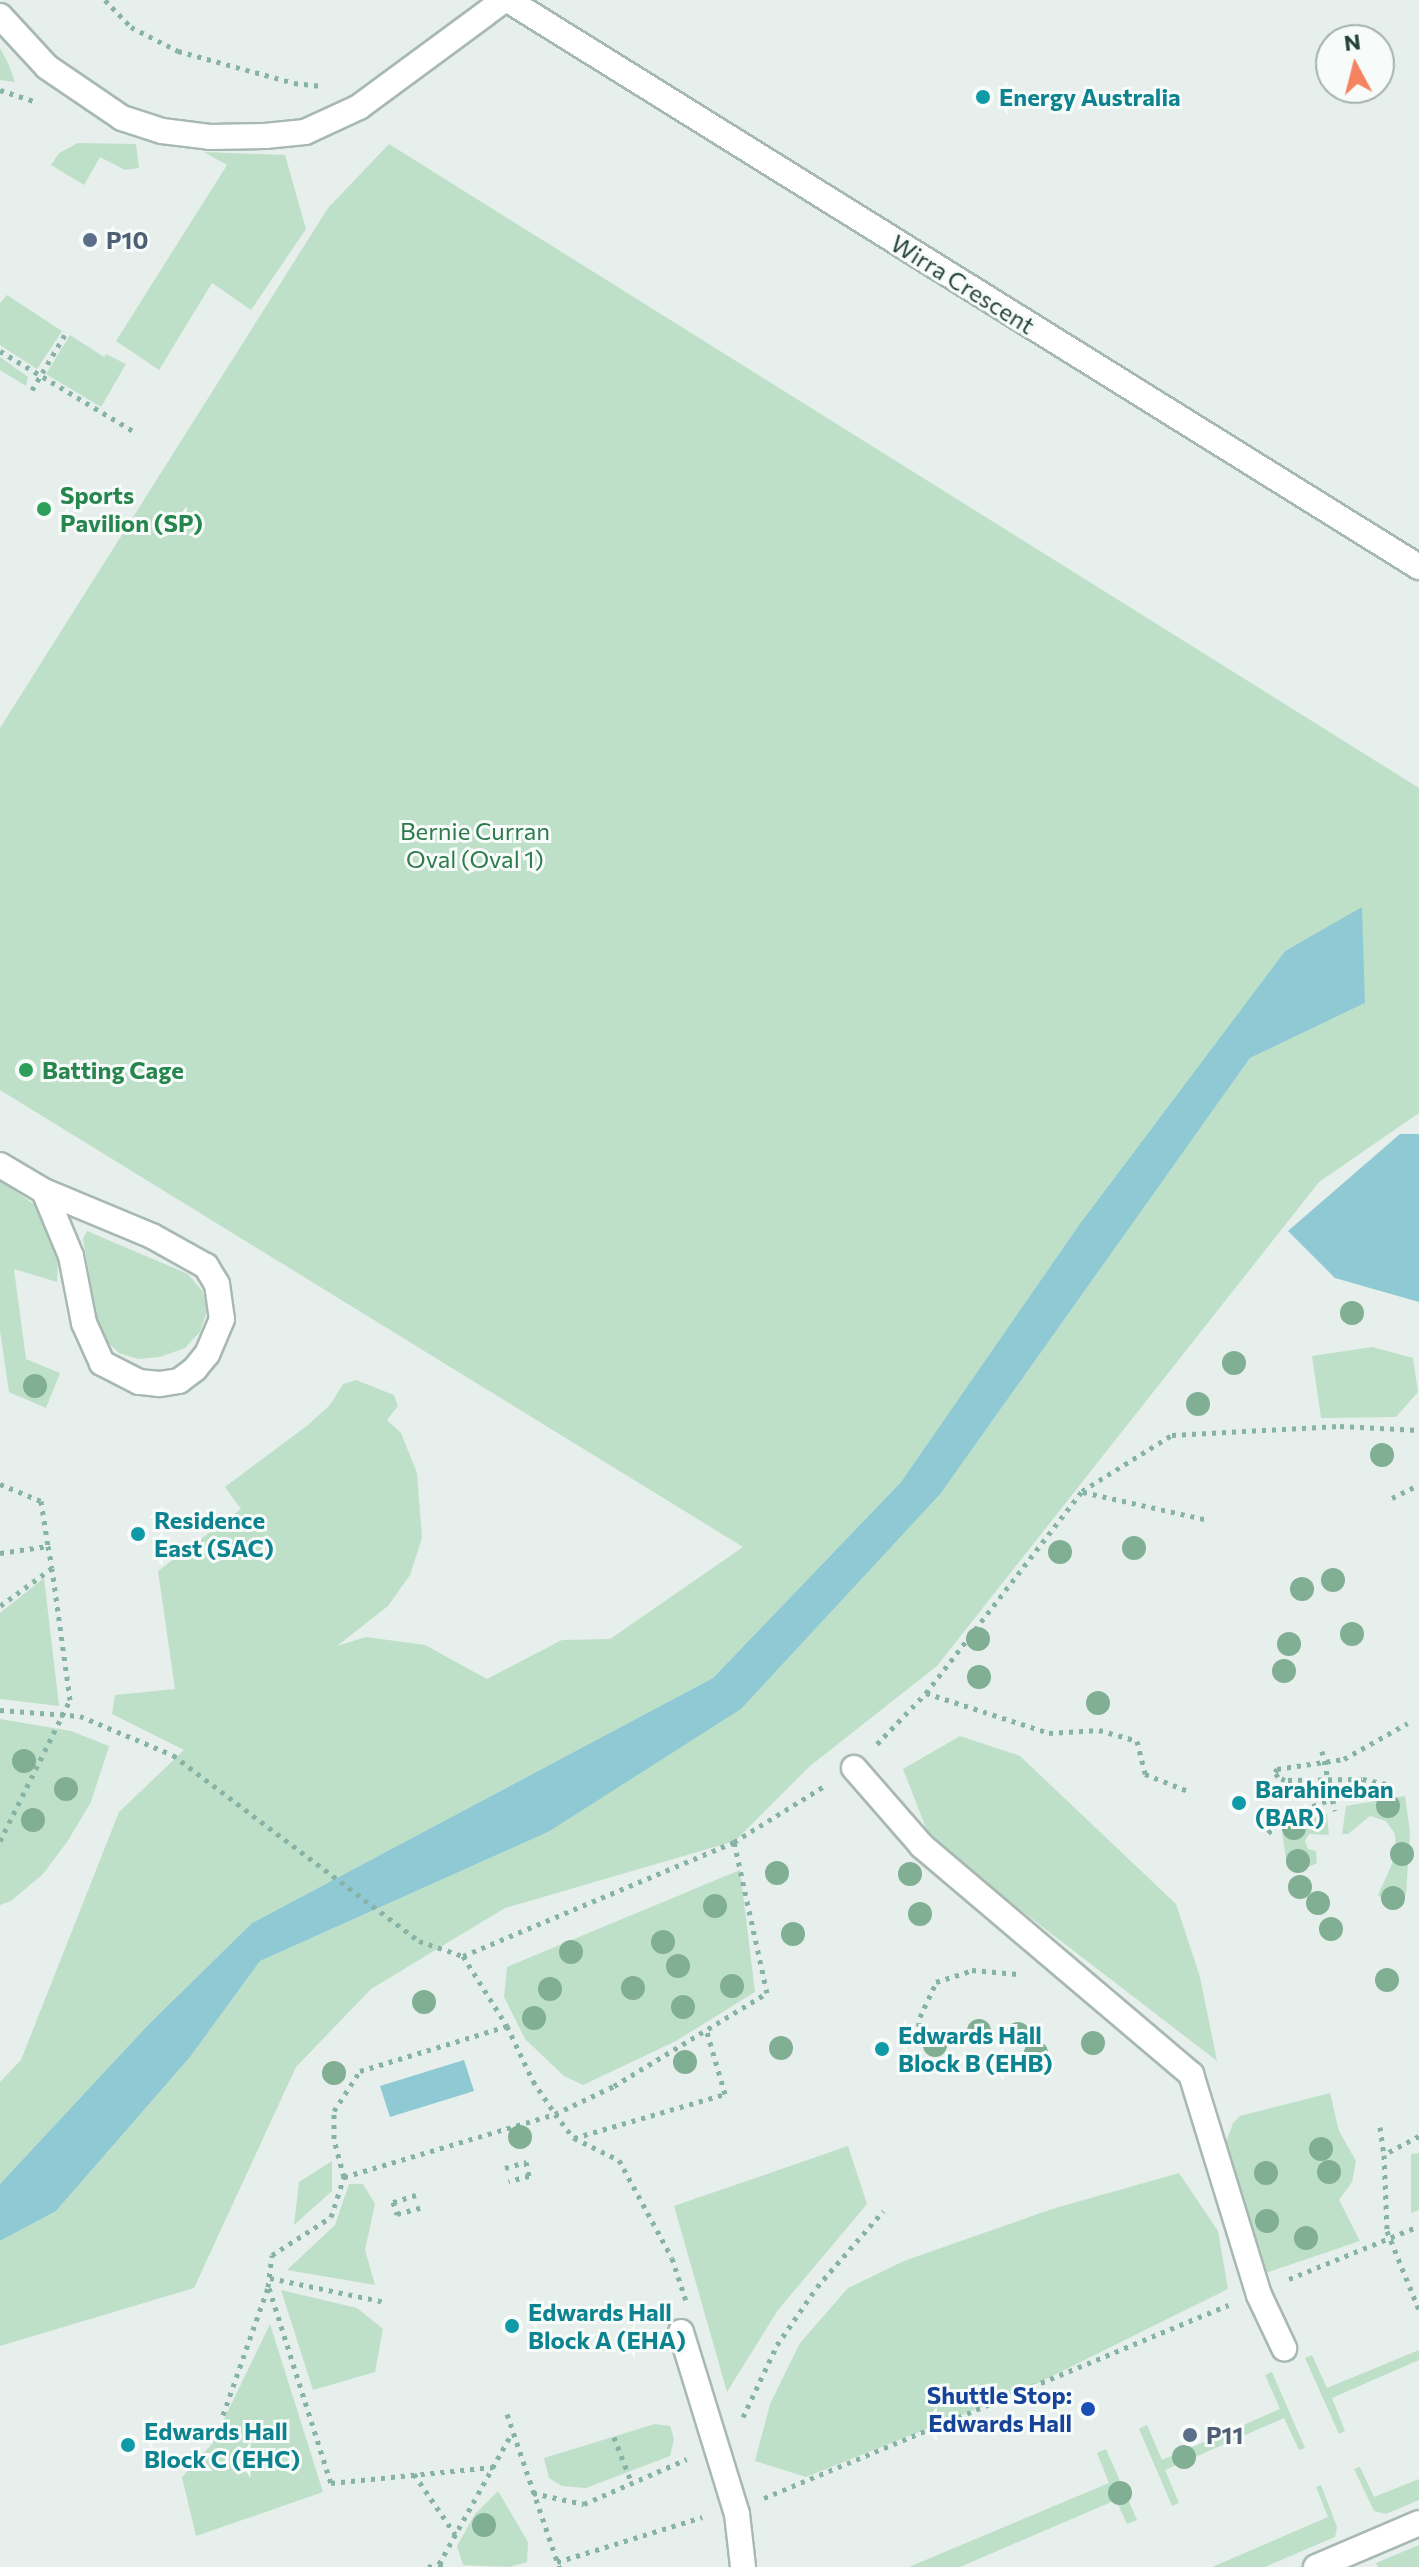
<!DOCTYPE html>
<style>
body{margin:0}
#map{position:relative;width:1419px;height:2567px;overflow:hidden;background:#e6efeb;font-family:Commissioner,sans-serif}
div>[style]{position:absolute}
.green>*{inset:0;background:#bfe0c8}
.water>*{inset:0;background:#8ec9d4}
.path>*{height:5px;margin-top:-2.5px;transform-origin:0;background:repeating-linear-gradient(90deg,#86b3a5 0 4px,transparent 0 10px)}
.roads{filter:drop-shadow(2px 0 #a8b8b2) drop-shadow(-2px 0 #a8b8b2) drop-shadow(0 2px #a8b8b2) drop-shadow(0 -2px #a8b8b2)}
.minor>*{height:24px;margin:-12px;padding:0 12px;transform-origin:12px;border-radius:12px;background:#fff}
.trees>*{width:24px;height:24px;margin:-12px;border-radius:50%;background:#80af93}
.dots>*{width:22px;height:22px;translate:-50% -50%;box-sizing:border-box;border:4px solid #f7fbf9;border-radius:50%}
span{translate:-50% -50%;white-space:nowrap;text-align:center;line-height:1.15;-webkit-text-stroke:6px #f7fbf9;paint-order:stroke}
.culture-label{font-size:24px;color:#0d838f;font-weight:700}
.left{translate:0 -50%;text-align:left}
.service-label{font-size:24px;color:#4e5e75;font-weight:700}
.street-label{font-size:24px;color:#24423a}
.leisure-label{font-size:24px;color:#27864d;font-weight:700}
.park-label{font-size:24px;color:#2d7a4b}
.transit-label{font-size:24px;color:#164399;font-weight:700}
.right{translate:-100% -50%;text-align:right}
.north{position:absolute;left:1315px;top:24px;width:80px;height:80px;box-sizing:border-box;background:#f7fbf9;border:2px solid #a3b1ad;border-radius:50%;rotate:353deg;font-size:22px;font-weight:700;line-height:32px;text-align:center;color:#24423a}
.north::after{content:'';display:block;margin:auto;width:28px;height:36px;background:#f4845f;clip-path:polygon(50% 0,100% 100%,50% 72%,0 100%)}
</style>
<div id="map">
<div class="green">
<div style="clip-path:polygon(0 48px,8px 63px,15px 82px,0 80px)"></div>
<div style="clip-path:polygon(78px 143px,136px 144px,139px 168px,125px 170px,100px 157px,84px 185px,51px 165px,59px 153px)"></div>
<div style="clip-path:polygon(389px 144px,1419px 788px,1419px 1113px,1319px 1182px,937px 1666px,810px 1766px,735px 1841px,505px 1908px,371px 1989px,296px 2067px,194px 2288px,0 2346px,0 2241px,56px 2211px,190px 2057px,260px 1961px,548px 1832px,941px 1493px,1250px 1058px,1365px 1003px,1361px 908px,1285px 951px,1079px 1225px,901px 1482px,713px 1678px,252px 1923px,148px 2025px,0 2184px,0 2082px,21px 2060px,119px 1812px,184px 1750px,112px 1714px,115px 1695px,175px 1689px,158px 1571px,241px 1509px,225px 1487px,308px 1425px,330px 1405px,343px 1384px,356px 1380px,394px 1395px,398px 1406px,387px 1420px,401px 1433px,417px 1473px,422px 1538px,410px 1575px,388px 1606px,337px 1646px,366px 1637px,425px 1645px,487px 1679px,562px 1640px,610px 1639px,743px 1547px,0 1090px,0 728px,328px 208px)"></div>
<div style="clip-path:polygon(204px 152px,285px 155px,306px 229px,251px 310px,212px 283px,159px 370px,116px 341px,227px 165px)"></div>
<div style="clip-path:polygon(7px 295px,62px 331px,37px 369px,0 345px,0 303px)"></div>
<div style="clip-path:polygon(70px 335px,104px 357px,106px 354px,126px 364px,101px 407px,46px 374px)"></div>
<div style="clip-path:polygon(0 357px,28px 377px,26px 386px,0 370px)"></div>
<div style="clip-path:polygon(0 1180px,39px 1208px,50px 1228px,58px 1260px,57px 1282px,14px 1269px,26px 1359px,60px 1373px,46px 1408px,9px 1392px,0 1331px)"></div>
<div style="clip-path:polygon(87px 1231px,188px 1274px,203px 1292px,207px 1311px,200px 1332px,185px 1348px,160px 1357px,138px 1359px,119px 1353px,106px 1341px,97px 1319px,83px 1239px)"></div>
<div style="clip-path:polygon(1372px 1347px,1413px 1358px,1418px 1392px,1396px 1417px,1321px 1418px,1312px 1356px)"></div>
<div style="clip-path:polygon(44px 1578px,59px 1706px,0 1699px,0 1613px)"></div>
<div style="clip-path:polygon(0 1719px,71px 1731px,109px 1746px,91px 1802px,67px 1842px,43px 1874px,11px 1901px,0 1905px)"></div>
<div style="clip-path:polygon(960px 1736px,1020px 1756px,1176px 1904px,1200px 1977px,1217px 2061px,931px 1841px,903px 1769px)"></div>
<div style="clip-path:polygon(1405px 1796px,1410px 1832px,1406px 1895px,1399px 1902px,1384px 1900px,1378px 1895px,1396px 1855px,1395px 1834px,1386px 1821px,1370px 1816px,1348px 1834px,1342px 1834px,1346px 1806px)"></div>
<div style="clip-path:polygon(1327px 1814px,1329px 1835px,1309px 1834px,1305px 1841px,1308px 1849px,1316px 1851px,1317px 1863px,1302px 1870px,1287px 1866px,1281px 1825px)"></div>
<div style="clip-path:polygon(740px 1870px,755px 1992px,676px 2041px,583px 2085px,564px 2076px,525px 2039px,504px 1997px,507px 1967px)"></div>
<div style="clip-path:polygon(1330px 2093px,1339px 2131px,1356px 2161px,1352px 2182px,1339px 2200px,1360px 2241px,1263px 2274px,1226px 2142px,1233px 2123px,1240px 2116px)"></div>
<div style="clip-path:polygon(848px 2146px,867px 2204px,778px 2310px,727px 2392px,674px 2206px)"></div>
<div style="clip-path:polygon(1419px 2153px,1419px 2210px,1411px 2213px,1411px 2154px)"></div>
<div style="clip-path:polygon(332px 2161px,332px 2191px,294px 2225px,299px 2182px)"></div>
<div style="clip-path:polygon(1179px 2173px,1218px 2231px,1228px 2289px,1024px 2390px,806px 2477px,755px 2461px,770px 2404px,800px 2343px,848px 2288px,904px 2261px,1052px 2209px)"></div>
<div style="clip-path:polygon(349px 2184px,363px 2184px,375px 2204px,365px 2250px,375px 2285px,287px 2270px,335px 2225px)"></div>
<div style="clip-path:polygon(281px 2290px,357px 2308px,383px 2329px,375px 2372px,313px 2390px)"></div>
<div style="clip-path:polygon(270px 2324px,323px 2492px,196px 2536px,182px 2477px,212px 2444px)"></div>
<div style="clip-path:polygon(1419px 2350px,1419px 2360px,1332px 2398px,1345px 2431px,1339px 2434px,1305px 2358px,1312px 2355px,1327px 2388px)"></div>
<div style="clip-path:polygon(1272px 2372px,1305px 2448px,1299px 2450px,1284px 2418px,1195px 2457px,1165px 2470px,1179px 2503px,1172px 2506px,1139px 2429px,1147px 2425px,1162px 2460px,1176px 2454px,1280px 2409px,1265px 2375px)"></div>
<div style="clip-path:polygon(655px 2424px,670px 2426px,674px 2439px,670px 2456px,586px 2488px,562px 2486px,549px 2478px,544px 2458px)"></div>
<div style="clip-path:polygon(1106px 2449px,1137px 2520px,1127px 2524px,1116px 2500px,960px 2567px,909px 2567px,1109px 2483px,1097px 2453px)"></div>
<div style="clip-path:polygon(1360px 2467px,1374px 2497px,1419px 2479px,1419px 2500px,1386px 2514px,1374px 2511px,1354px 2469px)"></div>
<div style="clip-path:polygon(1321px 2485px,1337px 2527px,1335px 2537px,1265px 2567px,1212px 2567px,1328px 2517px,1316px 2487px)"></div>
<div style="clip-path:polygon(498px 2491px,528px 2542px,527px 2562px,509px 2567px,463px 2565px,457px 2546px,475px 2514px)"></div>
<div style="clip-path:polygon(1419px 2545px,1419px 2567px,1378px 2567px,1376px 2563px)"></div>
</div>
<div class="water">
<div style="clip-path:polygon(1362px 907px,1365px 1003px,1250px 1058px,941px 1493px,741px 1709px,548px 1832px,260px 1961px,190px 2057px,56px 2211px,0 2241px,0 2184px,148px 2025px,252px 1923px,713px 1678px,901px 1482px,1079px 1225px,1285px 951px)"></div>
<div style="clip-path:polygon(1400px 1134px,1419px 1134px,1419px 1302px,1335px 1278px,1288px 1231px)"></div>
<div style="clip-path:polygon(464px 2060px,474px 2091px,390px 2117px,380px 2086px)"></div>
</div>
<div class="path">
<div style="left:105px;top:0;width:37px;rotate:46deg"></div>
<div style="left:131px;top:27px;width:53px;rotate:27.1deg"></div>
<div style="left:178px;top:51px;width:120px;rotate:15.4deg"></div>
<div style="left:294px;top:83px;width:28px;rotate:6deg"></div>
<div style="left:0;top:90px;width:35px;rotate:18deg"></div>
<div style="left:0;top:351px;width:155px;rotate:31deg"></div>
<div style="left:32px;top:390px;width:66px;rotate:-59.2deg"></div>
<div style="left:0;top:1484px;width:44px;rotate:22.5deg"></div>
<div style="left:41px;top:1501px;width:46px;rotate:81.2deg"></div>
<div style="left:1083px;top:1492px;width:128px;rotate:12.6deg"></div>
<div style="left:1392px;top:1498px;width:30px;rotate:-26deg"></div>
<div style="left:0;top:1553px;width:49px;rotate:-8.3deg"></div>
<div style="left:48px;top:1546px;width:22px;rotate:80deg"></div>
<div style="left:52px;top:1568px;width:64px;rotate:143.8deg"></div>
<div style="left:926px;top:1693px;width:129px;rotate:18deg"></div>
<div style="left:1049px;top:1733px;width:50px;rotate:-3.4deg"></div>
<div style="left:1099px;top:1730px;width:40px;rotate:16deg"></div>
<div style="left:1137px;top:1741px;width:34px;rotate:76deg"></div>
<div style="left:1145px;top:1774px;width:46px;rotate:21.6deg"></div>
<div style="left:0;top:1710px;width:80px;rotate:4.3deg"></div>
<div style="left:80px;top:1716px;width:101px;rotate:22.8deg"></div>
<div style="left:173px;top:1755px;width:308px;rotate:37.1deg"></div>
<div style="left:419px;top:1941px;width:46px;rotate:18.8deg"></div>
<div style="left:463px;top:1956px;width:294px;rotate:-22.8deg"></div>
<div style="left:734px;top:1842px;width:108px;rotate:-31.8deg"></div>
<div style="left:877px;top:1744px;width:71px;rotate:-46.1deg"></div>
<div style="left:926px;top:1693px;width:255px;rotate:-52.3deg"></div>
<div style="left:1082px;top:1491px;width:106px;rotate:-31.9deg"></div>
<div style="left:1172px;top:1435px;width:168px;rotate:-3.1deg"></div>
<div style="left:1340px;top:1426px;width:79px;rotate:2.9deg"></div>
<div style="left:1322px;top:1751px;width:61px;rotate:77.8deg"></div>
<div style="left:1268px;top:1833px;width:33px;rotate:-38deg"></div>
<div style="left:1294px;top:1813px;width:40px;rotate:-20.2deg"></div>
<div style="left:1332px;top:1799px;width:54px;rotate:-10.7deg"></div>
<div style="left:1385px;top:1789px;width:5px;rotate:-79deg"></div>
<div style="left:1386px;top:1784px;width:25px;rotate:-168deg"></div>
<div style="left:1362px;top:1779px;width:77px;rotate:179.3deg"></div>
<div style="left:1285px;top:1780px;width:8px;rotate:-157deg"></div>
<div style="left:1278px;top:1777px;width:6px;rotate:-121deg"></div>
<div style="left:1275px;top:1772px;width:4px;rotate:-56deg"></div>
<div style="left:1277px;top:1769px;width:68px;rotate:-8.5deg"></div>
<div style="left:1344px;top:1759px;width:73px;rotate:-29.4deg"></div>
<div style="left:0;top:1841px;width:157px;rotate:-63.6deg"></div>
<div style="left:70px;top:1700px;width:133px;rotate:-97.8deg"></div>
<div style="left:463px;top:1956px;width:83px;rotate:57.8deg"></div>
<div style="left:507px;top:2026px;width:61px;rotate:64.7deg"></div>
<div style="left:533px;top:2081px;width:40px;rotate:56deg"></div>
<div style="left:555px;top:2114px;width:31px;rotate:52deg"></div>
<div style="left:574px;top:2138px;width:50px;rotate:26.1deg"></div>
<div style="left:619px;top:2160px;width:111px;rotate:61.6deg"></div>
<div style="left:672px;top:2258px;width:45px;rotate:72deg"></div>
<div style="left:915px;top:2046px;width:29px;rotate:-80deg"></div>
<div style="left:920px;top:2017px;width:38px;rotate:-65deg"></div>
<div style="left:936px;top:1982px;width:38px;rotate:-18deg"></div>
<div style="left:972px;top:1970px;width:46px;rotate:5deg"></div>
<div style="left:1380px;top:2127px;width:28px;rotate:82deg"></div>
<div style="left:1419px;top:2136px;width:40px;rotate:152deg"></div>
<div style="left:1384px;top:2155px;width:76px;rotate:87.7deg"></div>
<div style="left:1387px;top:2231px;width:85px;rotate:67.9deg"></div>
<div style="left:574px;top:2138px;width:157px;rotate:-16.2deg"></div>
<div style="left:725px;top:2094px;width:65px;rotate:-106.2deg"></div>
<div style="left:505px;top:2168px;width:22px;rotate:-16deg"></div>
<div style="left:526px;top:2162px;width:14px;rotate:78deg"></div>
<div style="left:529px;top:2176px;width:21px;rotate:166deg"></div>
<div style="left:344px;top:2177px;width:220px;rotate:-16.6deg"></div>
<div style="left:555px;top:2114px;width:65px;rotate:-25.4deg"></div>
<div style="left:614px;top:2086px;width:179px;rotate:-31.3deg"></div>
<div style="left:767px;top:1993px;width:155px;rotate:-102.3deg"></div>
<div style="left:416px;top:2195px;width:24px;rotate:163deg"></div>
<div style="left:393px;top:2202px;width:13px;rotate:72deg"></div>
<div style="left:397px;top:2214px;width:24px;rotate:-15deg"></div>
<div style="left:270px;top:2278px;width:117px;rotate:11.8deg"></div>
<div style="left:1289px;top:2279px;width:140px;rotate:-22.2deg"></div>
<div style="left:269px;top:2288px;width:205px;rotate:72.4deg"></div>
<div style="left:331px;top:2483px;width:163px;rotate:-5.6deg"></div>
<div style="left:507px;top:2414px;width:162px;rotate:71.2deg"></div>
<div style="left:223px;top:2415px;width:136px;rotate:-70.6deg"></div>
<div style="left:268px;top:2287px;width:32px;rotate:-83deg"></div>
<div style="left:272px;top:2255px;width:70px;rotate:-32.8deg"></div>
<div style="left:331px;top:2217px;width:42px;rotate:-72deg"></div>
<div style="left:344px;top:2177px;width:39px;rotate:-105deg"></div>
<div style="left:334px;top:2139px;width:28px;rotate:-90deg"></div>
<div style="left:334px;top:2111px;width:48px;rotate:-57deg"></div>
<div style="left:360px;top:2071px;width:154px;rotate:-17deg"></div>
<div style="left:743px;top:2417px;width:80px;rotate:-64.7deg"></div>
<div style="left:777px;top:2345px;width:70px;rotate:-55.4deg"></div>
<div style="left:817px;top:2287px;width:101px;rotate:-49deg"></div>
<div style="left:614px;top:2437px;width:50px;rotate:69deg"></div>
<div style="left:414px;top:2474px;width:73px;rotate:55.7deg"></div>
<div style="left:533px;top:2493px;width:52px;rotate:12.2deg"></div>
<div style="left:584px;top:2504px;width:112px;rotate:-23.6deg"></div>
<div style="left:764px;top:2498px;width:503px;rotate:-22.58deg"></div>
<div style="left:557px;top:2562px;width:152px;rotate:-17.2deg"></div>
<div style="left:439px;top:2564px;width:150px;rotate:-60.9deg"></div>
<div style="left:428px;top:2567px;width:11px;rotate:-15deg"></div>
<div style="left:439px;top:2564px;width:9px;rotate:21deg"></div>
</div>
<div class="roads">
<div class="minor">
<div style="left:508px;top:0;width:1073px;rotate:31.9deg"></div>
<div style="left:0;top:16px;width:69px;rotate:47.3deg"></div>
<div style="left:47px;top:67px;width:91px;rotate:34.2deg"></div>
<div style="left:122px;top:118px;width:42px;rotate:18deg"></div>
<div style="left:162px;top:131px;width:48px;rotate:7.1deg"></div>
<div style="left:210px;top:137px;width:55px;rotate:-1deg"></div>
<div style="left:265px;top:136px;width:40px;rotate:-5.7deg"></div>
<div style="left:305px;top:132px;width:60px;rotate:-24.8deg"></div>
<div style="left:359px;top:107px;width:180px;rotate:-36.4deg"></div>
<div style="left:0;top:1165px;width:51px;rotate:30.6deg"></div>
<div style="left:44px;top:1191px;width:117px;rotate:22.6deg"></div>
<div style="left:152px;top:1236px;width:62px;rotate:29.1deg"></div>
<div style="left:206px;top:1266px;width:21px;rotate:59deg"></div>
<div style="left:217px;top:1284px;width:35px;rotate:82deg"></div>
<div style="left:222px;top:1319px;width:38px;rotate:113deg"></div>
<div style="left:207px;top:1354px;width:19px;rotate:129deg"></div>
<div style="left:195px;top:1369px;width:20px;rotate:143deg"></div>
<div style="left:179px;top:1381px;width:20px;rotate:171deg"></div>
<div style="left:159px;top:1384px;width:20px;rotate:-174deg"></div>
<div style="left:139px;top:1382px;width:42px;rotate:-152.8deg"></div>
<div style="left:102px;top:1363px;width:44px;rotate:-114.2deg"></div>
<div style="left:84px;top:1323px;width:68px;rotate:-101deg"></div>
<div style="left:71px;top:1256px;width:70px;rotate:-112.6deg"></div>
<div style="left:854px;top:1768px;width:103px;rotate:48.9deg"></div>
<div style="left:922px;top:1846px;width:353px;rotate:40.3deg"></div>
<div style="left:1191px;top:2074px;width:231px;rotate:72.9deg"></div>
<div style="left:1259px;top:2295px;width:59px;rotate:64.7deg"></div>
<div style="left:681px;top:2332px;width:190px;rotate:72.9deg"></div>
<div style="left:737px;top:2514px;width:53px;rotate:83.5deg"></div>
<div style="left:1316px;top:2567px;width:112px;rotate:-23.1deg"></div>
</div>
</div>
<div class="trees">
<div style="left:1352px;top:1313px"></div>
<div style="left:1234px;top:1363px"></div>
<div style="left:35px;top:1386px"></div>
<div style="left:1198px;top:1404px"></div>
<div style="left:1382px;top:1455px"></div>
<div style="left:1134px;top:1548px"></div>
<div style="left:1060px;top:1552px"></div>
<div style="left:1333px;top:1580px"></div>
<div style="left:1302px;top:1589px"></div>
<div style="left:1352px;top:1634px"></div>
<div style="left:978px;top:1639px"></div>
<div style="left:1289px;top:1644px"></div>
<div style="left:1284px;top:1671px"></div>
<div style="left:979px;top:1677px"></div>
<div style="left:1098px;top:1703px"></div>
<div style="left:24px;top:1761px"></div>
<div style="left:66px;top:1789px"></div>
<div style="left:1388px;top:1806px"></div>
<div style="left:33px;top:1820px"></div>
<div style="left:1294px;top:1828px"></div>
<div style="left:1402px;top:1854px"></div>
<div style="left:1298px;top:1861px"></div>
<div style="left:777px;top:1873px"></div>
<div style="left:910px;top:1874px"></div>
<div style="left:1300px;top:1887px"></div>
<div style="left:1393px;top:1898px"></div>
<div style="left:1318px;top:1903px"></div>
<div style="left:715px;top:1906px"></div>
<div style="left:920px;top:1914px"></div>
<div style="left:1331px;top:1929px"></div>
<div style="left:793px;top:1934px"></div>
<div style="left:663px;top:1942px"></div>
<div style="left:571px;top:1952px"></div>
<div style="left:678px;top:1966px"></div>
<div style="left:1387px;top:1980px"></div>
<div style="left:732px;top:1986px"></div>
<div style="left:633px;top:1988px"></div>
<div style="left:550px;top:1989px"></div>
<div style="left:424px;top:2002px"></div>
<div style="left:683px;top:2007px"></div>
<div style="left:534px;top:2018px"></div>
<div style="left:979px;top:2031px"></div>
<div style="left:1018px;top:2034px"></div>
<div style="left:1093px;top:2043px"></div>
<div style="left:935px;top:2045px"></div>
<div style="left:781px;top:2048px"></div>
<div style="left:1036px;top:2053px"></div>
<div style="left:685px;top:2062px"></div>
<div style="left:334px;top:2073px"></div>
<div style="left:520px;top:2137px"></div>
<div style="left:1321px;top:2149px"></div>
<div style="left:1329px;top:2172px"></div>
<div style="left:1266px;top:2173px"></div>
<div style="left:1267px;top:2221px"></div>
<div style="left:1306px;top:2238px"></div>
<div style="left:1184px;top:2457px"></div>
<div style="left:1120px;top:2493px"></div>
<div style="left:484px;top:2525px"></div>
</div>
<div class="dots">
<div style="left:983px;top:97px;background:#0f9aa8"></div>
<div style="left:90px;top:240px;background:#5c6f8a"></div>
<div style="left:44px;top:509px;background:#2e9e5b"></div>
<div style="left:26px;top:1070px;background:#2e9e5b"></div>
<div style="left:138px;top:1534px;background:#0f9aa8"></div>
<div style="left:1239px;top:1803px;background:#0f9aa8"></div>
<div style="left:882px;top:2049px;background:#0f9aa8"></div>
<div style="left:512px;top:2326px;background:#0f9aa8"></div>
<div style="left:1088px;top:2409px;background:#1a4fb4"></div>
<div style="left:1190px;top:2435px;background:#5c6f8a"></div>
<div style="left:128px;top:2445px;background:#0f9aa8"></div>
</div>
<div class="culture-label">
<span class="left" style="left:999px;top:97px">Energy Australia</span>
<span class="left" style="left:154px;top:1534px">Residence<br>East (SAC)</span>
<span class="left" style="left:1255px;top:1803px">Barahineban<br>(BAR)</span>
<span class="left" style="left:898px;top:2049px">Edwards Hall<br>Block B (EHB)</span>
<span class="left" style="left:528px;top:2326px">Edwards Hall<br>Block A (EHA)</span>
<span class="left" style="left:144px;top:2445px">Edwards Hall<br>Block C (EHC)</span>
</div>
<div class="service-label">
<span class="left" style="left:106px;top:240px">P10</span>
<span class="left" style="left:1206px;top:2435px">P11</span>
</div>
<div class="street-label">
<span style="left:963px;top:284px;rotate:32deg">Wirra Crescent</span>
</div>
<div class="leisure-label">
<span class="left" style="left:60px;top:509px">Sports<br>Pavilion (SP)</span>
<span class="left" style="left:42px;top:1070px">Batting Cage</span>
</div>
<div class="park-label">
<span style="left:475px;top:845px">Bernie Curran<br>Oval (Oval 1)</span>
</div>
<div class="transit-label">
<span class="right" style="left:1072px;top:2409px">Shuttle Stop:<br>Edwards Hall</span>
</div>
<div class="north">N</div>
</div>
